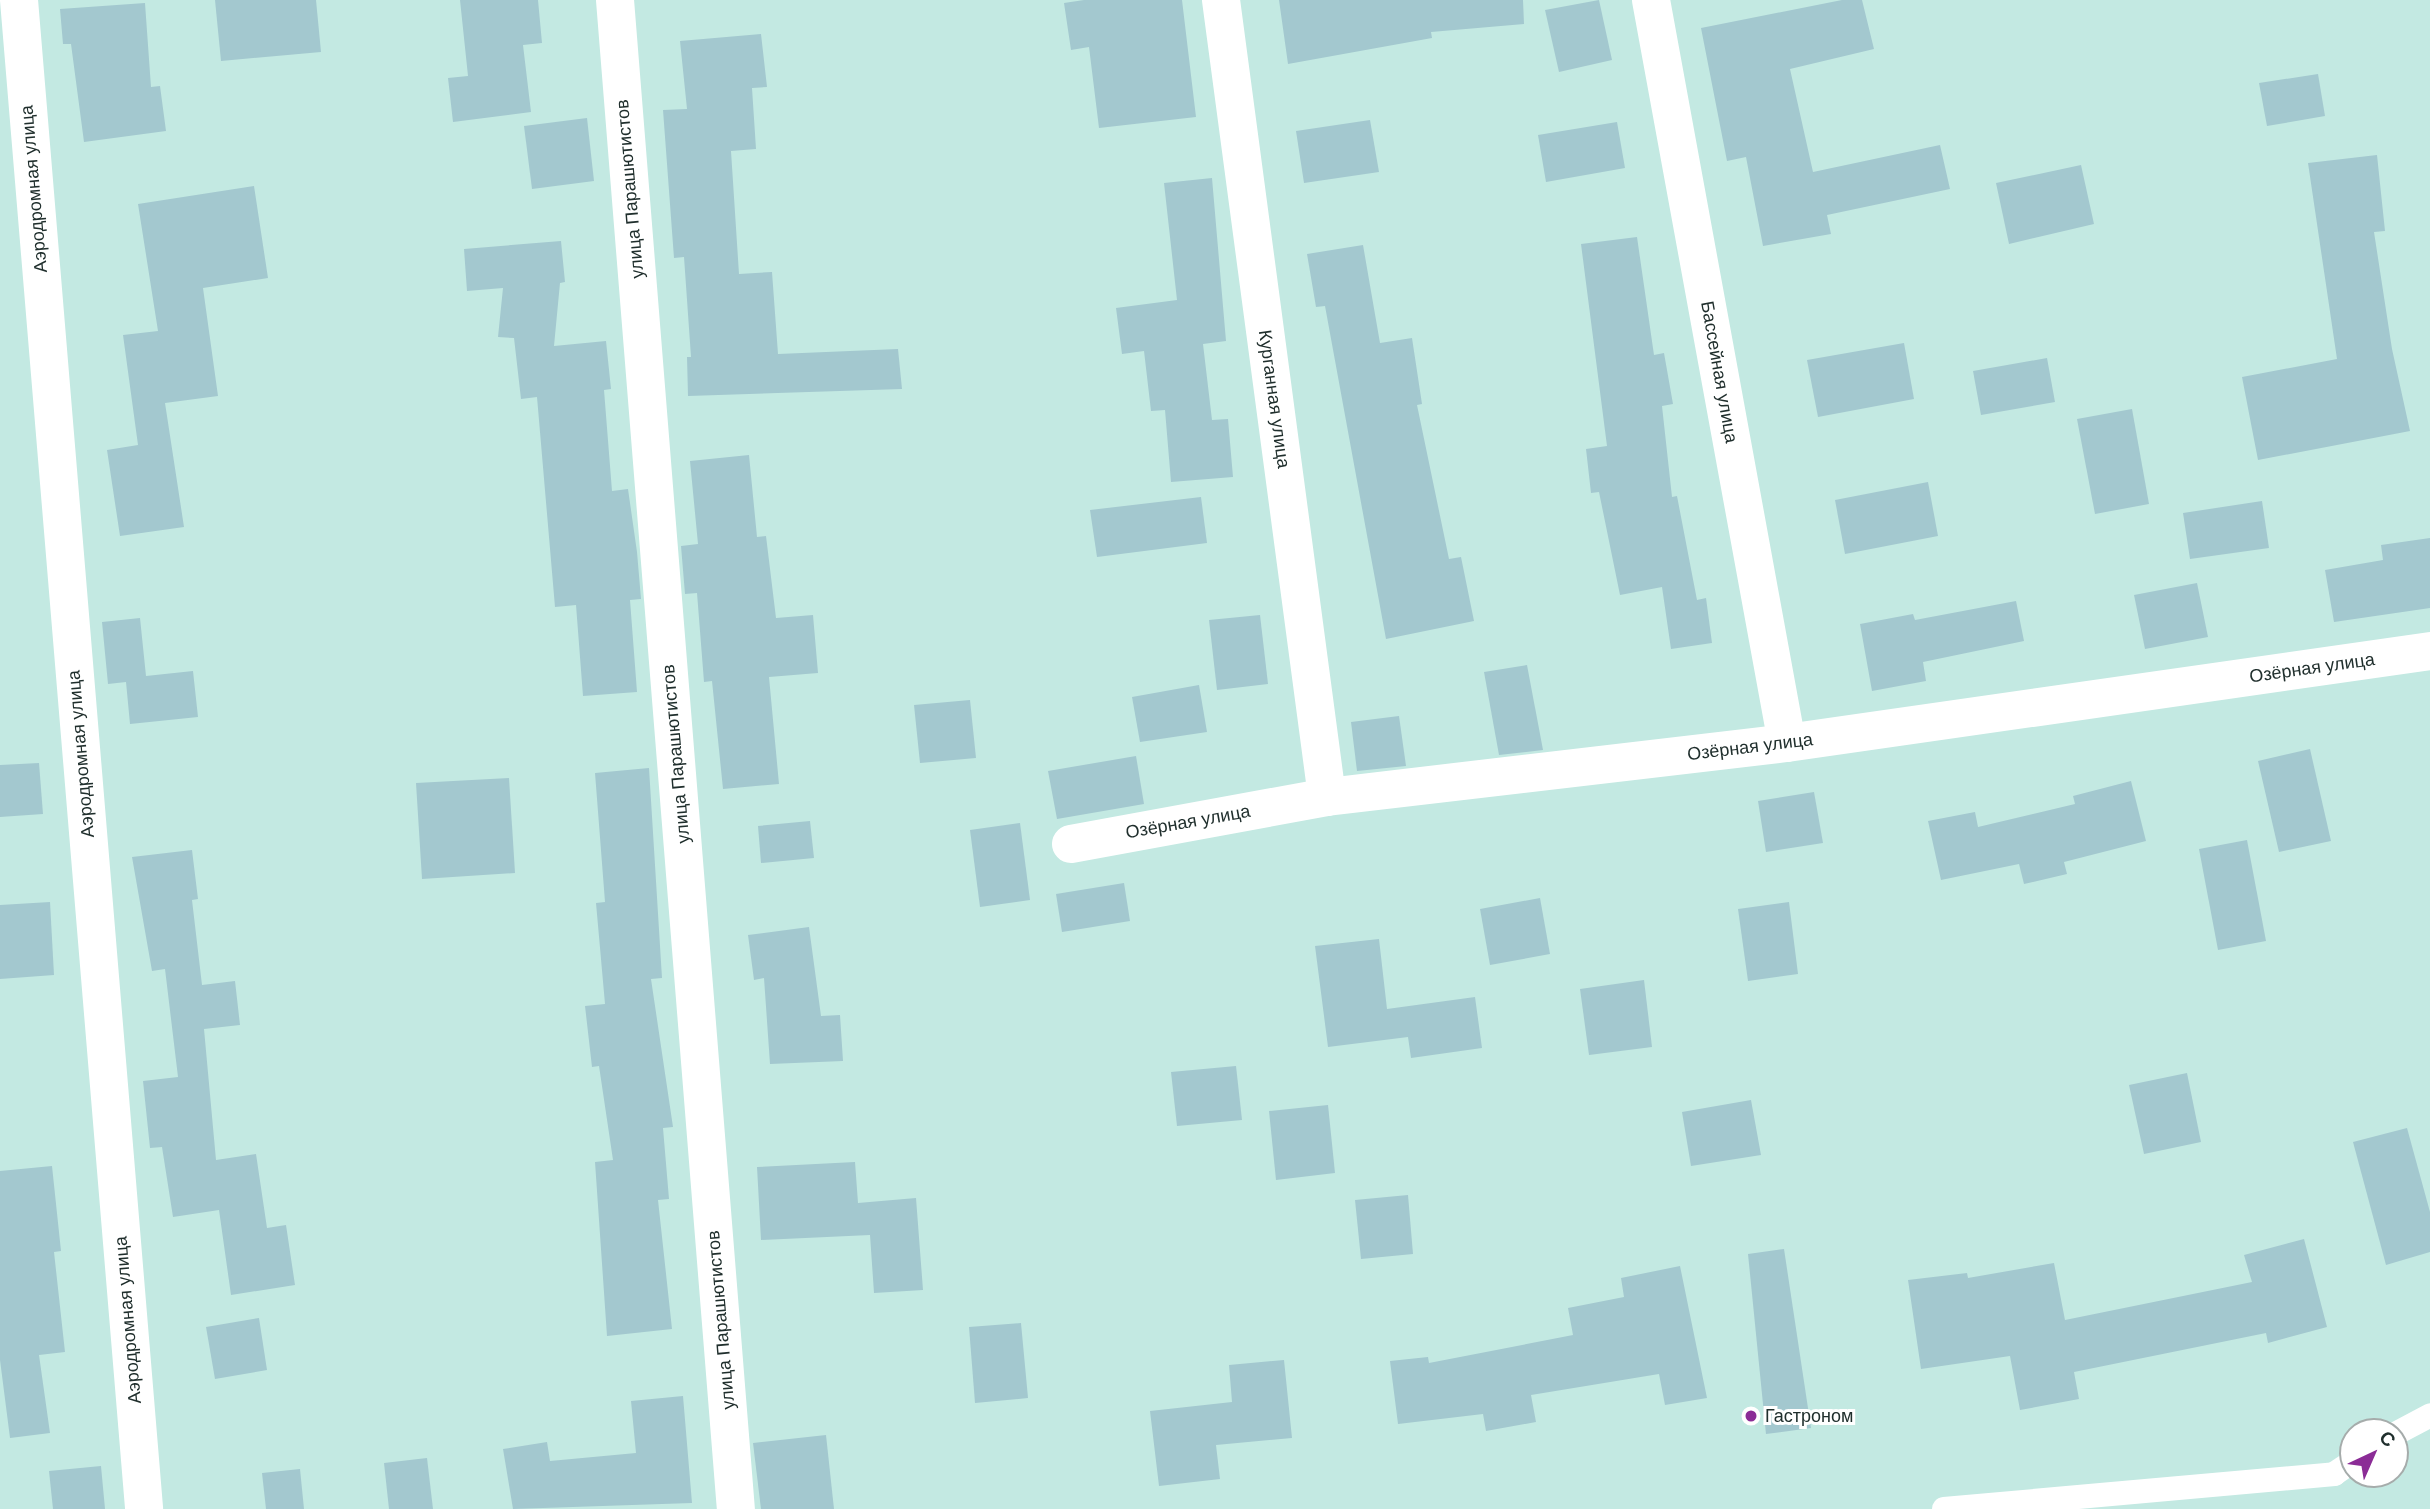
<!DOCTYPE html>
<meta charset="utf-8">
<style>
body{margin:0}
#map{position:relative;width:2430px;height:1509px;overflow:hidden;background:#c3e9e2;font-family:"DM Sans",sans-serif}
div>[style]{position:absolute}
.building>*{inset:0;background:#a3c8cf}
.service>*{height:24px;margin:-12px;padding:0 12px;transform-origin:12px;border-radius:12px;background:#fff}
.minor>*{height:38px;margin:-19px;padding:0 19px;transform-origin:19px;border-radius:19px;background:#fff}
.dots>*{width:19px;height:19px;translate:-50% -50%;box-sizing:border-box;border:4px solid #fff;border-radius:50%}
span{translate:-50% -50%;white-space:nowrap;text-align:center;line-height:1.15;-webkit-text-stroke:6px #fff;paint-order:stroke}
.street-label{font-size:18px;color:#202f2d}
.poi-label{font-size:18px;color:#202f2d}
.left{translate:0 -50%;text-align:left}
.north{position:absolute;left:2339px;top:1418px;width:70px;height:70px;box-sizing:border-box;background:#fff;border:2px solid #a6acab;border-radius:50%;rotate:44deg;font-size:19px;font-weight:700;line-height:28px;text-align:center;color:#202f2d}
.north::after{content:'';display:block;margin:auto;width:24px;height:32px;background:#8b2c96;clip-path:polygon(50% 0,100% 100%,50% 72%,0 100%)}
</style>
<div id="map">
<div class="building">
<div style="clip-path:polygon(215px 0,316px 0,321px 52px,221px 61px)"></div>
<div style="clip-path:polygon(460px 0,538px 0,542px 43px,523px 45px,531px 112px,453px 122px,448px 78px,468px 76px)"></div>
<div style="clip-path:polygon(1084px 0,1182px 0,1196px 117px,1099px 128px,1089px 47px,1071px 50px,1064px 3px)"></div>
<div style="clip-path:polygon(1279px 0,1523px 0,1524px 24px,1431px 32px,1432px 38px,1288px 64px)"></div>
<div style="clip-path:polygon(1599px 0,1612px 60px,1559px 72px,1545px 10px)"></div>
<div style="clip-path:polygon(1842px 0,1862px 0,1874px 49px,1790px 69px,1813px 172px,1940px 145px,1950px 189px,1827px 215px,1831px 234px,1763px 246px,1746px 157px,1727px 161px,1701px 28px)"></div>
<div style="clip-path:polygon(145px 3px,151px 87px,160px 86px,166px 131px,84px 142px,71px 44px,63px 44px,60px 9px)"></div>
<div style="clip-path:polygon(761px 34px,767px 87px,752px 88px,756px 149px,731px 151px,739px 274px,772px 272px,778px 354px,898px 349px,902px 389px,688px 396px,687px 357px,691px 357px,684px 257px,674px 258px,663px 110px,687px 109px,680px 41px)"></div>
<div style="clip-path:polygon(2318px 74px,2325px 116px,2267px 126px,2259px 83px)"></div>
<div style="clip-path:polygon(587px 118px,594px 181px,532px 189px,524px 126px)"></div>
<div style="clip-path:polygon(1370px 120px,1379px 172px,1304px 183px,1296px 131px)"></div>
<div style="clip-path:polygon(1617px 122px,1625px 168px,1546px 182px,1538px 135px)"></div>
<div style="clip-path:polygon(2377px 155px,2385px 231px,2374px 232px,2392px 349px,2410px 431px,2258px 460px,2242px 377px,2337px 359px,2308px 163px)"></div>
<div style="clip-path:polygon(2081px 165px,2094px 224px,2009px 244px,1996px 183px)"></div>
<div style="clip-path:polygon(1212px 178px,1226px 341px,1203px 344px,1212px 420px,1228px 419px,1233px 477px,1171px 482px,1165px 410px,1151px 411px,1144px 351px,1122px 354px,1116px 308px,1177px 300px,1164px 183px)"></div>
<div style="clip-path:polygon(254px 186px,268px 278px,203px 288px,218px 396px,165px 403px,184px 527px,120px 536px,107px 450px,138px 445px,123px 335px,158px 331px,138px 204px)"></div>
<div style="clip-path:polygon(1637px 237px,1654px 355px,1664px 353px,1673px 404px,1662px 406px,1672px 497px,1677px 496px,1697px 600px,1706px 598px,1712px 643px,1671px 649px,1662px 587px,1620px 595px,1599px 492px,1591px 493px,1586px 449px,1607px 446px,1581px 244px)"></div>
<div style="clip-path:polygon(561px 241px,565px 282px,560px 283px,554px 346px,606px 341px,611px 389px,604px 390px,612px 491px,628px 489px,637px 552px,641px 599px,630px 600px,637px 692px,583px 696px,576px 605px,555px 607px,537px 397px,521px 399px,514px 338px,498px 337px,503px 288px,467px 291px,464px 249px)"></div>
<div style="clip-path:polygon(1363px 245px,1380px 343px,1412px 338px,1422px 404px,1417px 405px,1449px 559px,1461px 557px,1474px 621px,1386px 639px,1325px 306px,1316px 307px,1307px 254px)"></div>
<div style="clip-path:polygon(1904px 343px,1914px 399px,1818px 417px,1807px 360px)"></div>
<div style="clip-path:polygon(2047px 358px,2055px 402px,1981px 415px,1973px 371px)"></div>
<div style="clip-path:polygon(2132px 409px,2149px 504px,2095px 514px,2077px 419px)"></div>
<div style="clip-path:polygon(749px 455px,757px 537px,766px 536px,776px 618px,813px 615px,818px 673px,769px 677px,779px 784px,723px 789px,712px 681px,704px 682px,697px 593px,685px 594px,681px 546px,698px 544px,690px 461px)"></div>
<div style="clip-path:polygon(1928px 482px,1938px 536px,1845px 554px,1835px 500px)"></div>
<div style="clip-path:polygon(1201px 497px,1207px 543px,1097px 557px,1090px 510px)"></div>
<div style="clip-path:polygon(2262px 501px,2269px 548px,2190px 559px,2183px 513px)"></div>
<div style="clip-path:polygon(2430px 538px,2430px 608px,2334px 622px,2325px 570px,2383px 560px,2381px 545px)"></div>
<div style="clip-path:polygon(2197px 583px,2208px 637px,2145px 649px,2134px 595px)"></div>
<div style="clip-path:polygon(2016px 601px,2024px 641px,1923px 662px,1926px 681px,1872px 691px,1860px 624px,1913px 614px,1915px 620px)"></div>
<div style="clip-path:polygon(1260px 615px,1268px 684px,1217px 690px,1209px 620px)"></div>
<div style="clip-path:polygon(140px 618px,146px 676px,193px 671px,198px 717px,130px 724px,126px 682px,108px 684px,102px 622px)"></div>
<div style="clip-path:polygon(1527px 665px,1543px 750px,1499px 755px,1484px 672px)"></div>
<div style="clip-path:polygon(1199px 685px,1207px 732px,1140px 742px,1132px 697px)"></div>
<div style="clip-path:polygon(970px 700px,976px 758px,920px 763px,914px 705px)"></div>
<div style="clip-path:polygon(1399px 716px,1406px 766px,1357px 771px,1351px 722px)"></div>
<div style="clip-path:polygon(2310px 749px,2331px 841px,2279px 852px,2258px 761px)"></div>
<div style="clip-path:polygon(1136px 756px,1144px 804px,1057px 819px,1048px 771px)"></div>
<div style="clip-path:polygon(39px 763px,43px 814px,0 817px,0 765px)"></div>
<div style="clip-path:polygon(649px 768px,662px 978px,651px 979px,673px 1127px,663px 1128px,669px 1199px,658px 1200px,672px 1329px,607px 1336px,595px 1162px,613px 1160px,599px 1066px,592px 1067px,585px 1006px,605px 1004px,596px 903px,605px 902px,595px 773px)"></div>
<div style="clip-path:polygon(509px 778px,515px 873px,422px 879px,416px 783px)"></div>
<div style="clip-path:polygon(2131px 781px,2146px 841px,2064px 862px,2067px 874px,2024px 884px,2019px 864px,1941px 880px,1928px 821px,1975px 812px,1978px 827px,2075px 804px,2073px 796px)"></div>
<div style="clip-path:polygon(1814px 792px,1823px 843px,1766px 852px,1758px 801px)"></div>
<div style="clip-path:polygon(810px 821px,814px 858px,761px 863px,758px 826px)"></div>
<div style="clip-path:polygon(1020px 823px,1030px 900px,980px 907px,970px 830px)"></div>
<div style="clip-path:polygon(2247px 840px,2266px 941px,2218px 950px,2199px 849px)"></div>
<div style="clip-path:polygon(192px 850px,198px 899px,192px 900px,202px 985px,235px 981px,240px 1025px,204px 1029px,216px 1160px,256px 1154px,267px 1228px,286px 1225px,295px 1285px,231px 1295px,219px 1210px,173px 1217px,162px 1147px,150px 1148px,143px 1081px,178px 1077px,165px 969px,152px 971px,132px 857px)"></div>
<div style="clip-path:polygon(1124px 883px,1130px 921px,1062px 932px,1056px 894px)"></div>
<div style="clip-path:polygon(1540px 898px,1550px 954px,1490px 965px,1480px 909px)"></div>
<div style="clip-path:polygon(50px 902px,54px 975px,0 979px,0 905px)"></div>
<div style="clip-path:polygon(1789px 902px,1798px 974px,1748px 981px,1738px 909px)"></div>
<div style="clip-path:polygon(809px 927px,821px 1016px,840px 1015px,843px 1061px,770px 1064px,764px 978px,754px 980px,748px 935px)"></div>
<div style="clip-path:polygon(1379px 939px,1387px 1009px,1475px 997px,1482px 1048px,1411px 1058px,1408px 1037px,1328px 1047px,1315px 946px)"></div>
<div style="clip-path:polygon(1644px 980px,1652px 1047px,1589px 1055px,1580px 989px)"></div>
<div style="clip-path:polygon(1236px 1066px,1242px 1120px,1177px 1126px,1171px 1072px)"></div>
<div style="clip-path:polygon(2187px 1073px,2201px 1142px,2144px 1154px,2129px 1085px)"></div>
<div style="clip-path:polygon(1751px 1100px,1761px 1155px,1691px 1166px,1682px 1112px)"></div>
<div style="clip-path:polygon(1328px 1105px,1335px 1173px,1276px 1180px,1269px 1111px)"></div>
<div style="clip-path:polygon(2407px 1128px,2430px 1212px,2430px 1252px,2386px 1265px,2353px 1142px)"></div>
<div style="clip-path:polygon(855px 1162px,858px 1203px,916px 1198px,923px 1290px,874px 1293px,870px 1235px,761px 1240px,757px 1167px)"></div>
<div style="clip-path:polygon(52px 1166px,61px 1251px,54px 1252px,65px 1352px,39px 1355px,50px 1433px,10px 1438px,0 1360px,0 1171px)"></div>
<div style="clip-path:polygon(1408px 1195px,1413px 1254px,1361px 1259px,1355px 1200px)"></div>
<div style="clip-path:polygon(2304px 1239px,2327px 1327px,2268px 1343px,2266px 1333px,2074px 1372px,2079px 1399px,2020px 1410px,2010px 1356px,1921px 1369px,1908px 1280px,1967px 1273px,1968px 1278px,2054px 1263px,2065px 1320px,2252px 1282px,2244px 1255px)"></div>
<div style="clip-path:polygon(1784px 1249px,1811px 1428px,1766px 1434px,1748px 1254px)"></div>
<div style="clip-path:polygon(1680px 1266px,1707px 1398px,1665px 1405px,1659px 1374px,1531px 1395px,1536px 1422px,1486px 1431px,1483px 1414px,1398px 1424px,1390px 1361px,1428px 1357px,1429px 1363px,1573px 1335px,1568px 1308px,1624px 1297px,1621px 1278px)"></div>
<div style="clip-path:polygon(259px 1318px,267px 1370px,215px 1379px,206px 1327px)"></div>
<div style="clip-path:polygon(1021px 1323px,1028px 1398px,975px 1403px,969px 1327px)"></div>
<div style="clip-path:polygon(1284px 1360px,1292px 1438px,1216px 1445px,1220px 1479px,1159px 1486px,1150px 1411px,1232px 1402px,1229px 1365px)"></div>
<div style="clip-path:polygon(683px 1396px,692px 1503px,513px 1509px,503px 1449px,547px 1442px,550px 1461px,636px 1453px,631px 1401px)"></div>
<div style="clip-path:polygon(826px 1435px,834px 1509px,761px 1509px,753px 1443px)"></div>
<div style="clip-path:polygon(427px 1458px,433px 1509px,389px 1509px,384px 1463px)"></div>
<div style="clip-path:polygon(101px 1466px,105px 1509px,53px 1509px,49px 1471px)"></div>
<div style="clip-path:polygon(300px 1469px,304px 1509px,266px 1509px,262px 1473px)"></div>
</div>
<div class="service">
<div style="left:2395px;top:1434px;width:40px;rotate:-28deg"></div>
<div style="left:1944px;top:1509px;width:392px;rotate:-5.1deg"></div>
<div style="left:2334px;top:1474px;width:23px;rotate:-34deg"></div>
</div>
<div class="minor">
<div style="left:19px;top:0;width:1514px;rotate:85.26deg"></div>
<div style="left:615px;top:0;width:1514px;rotate:85.42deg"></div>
<div style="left:1221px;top:0;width:804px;rotate:82.42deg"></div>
<div style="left:1651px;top:0;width:755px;rotate:79.63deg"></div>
<div style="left:1071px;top:844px;width:260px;rotate:-10.4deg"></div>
<div style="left:1327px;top:797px;width:463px;rotate:-6.7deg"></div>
<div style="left:1787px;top:743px;width:650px;rotate:-8.14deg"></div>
</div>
<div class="dots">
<div style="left:1751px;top:1416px;background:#8b2c96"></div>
</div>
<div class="street-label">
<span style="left:34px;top:189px;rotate:-95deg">Аэродромная улица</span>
<span style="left:630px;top:189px;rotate:-95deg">улица Парашютистов</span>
<span style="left:1719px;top:372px;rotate:80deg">Бассейная улица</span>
<span style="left:1274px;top:399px;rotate:82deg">Курганная улица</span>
<span style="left:2312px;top:668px;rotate:-8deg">Озёрная улица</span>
<span style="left:1750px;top:747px;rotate:-7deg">Озёрная улица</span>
<span style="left:81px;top:754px;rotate:-95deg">Аэродромная улица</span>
<span style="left:676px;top:754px;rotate:-95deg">улица Парашютистов</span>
<span style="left:1188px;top:822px;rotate:-10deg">Озёрная улица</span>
<span style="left:128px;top:1320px;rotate:-95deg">Аэродромная улица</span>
<span style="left:721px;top:1320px;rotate:-95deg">улица Парашютистов</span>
</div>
<div class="poi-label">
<span class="left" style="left:1765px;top:1416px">Гастроном</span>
</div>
<div class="north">С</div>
</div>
